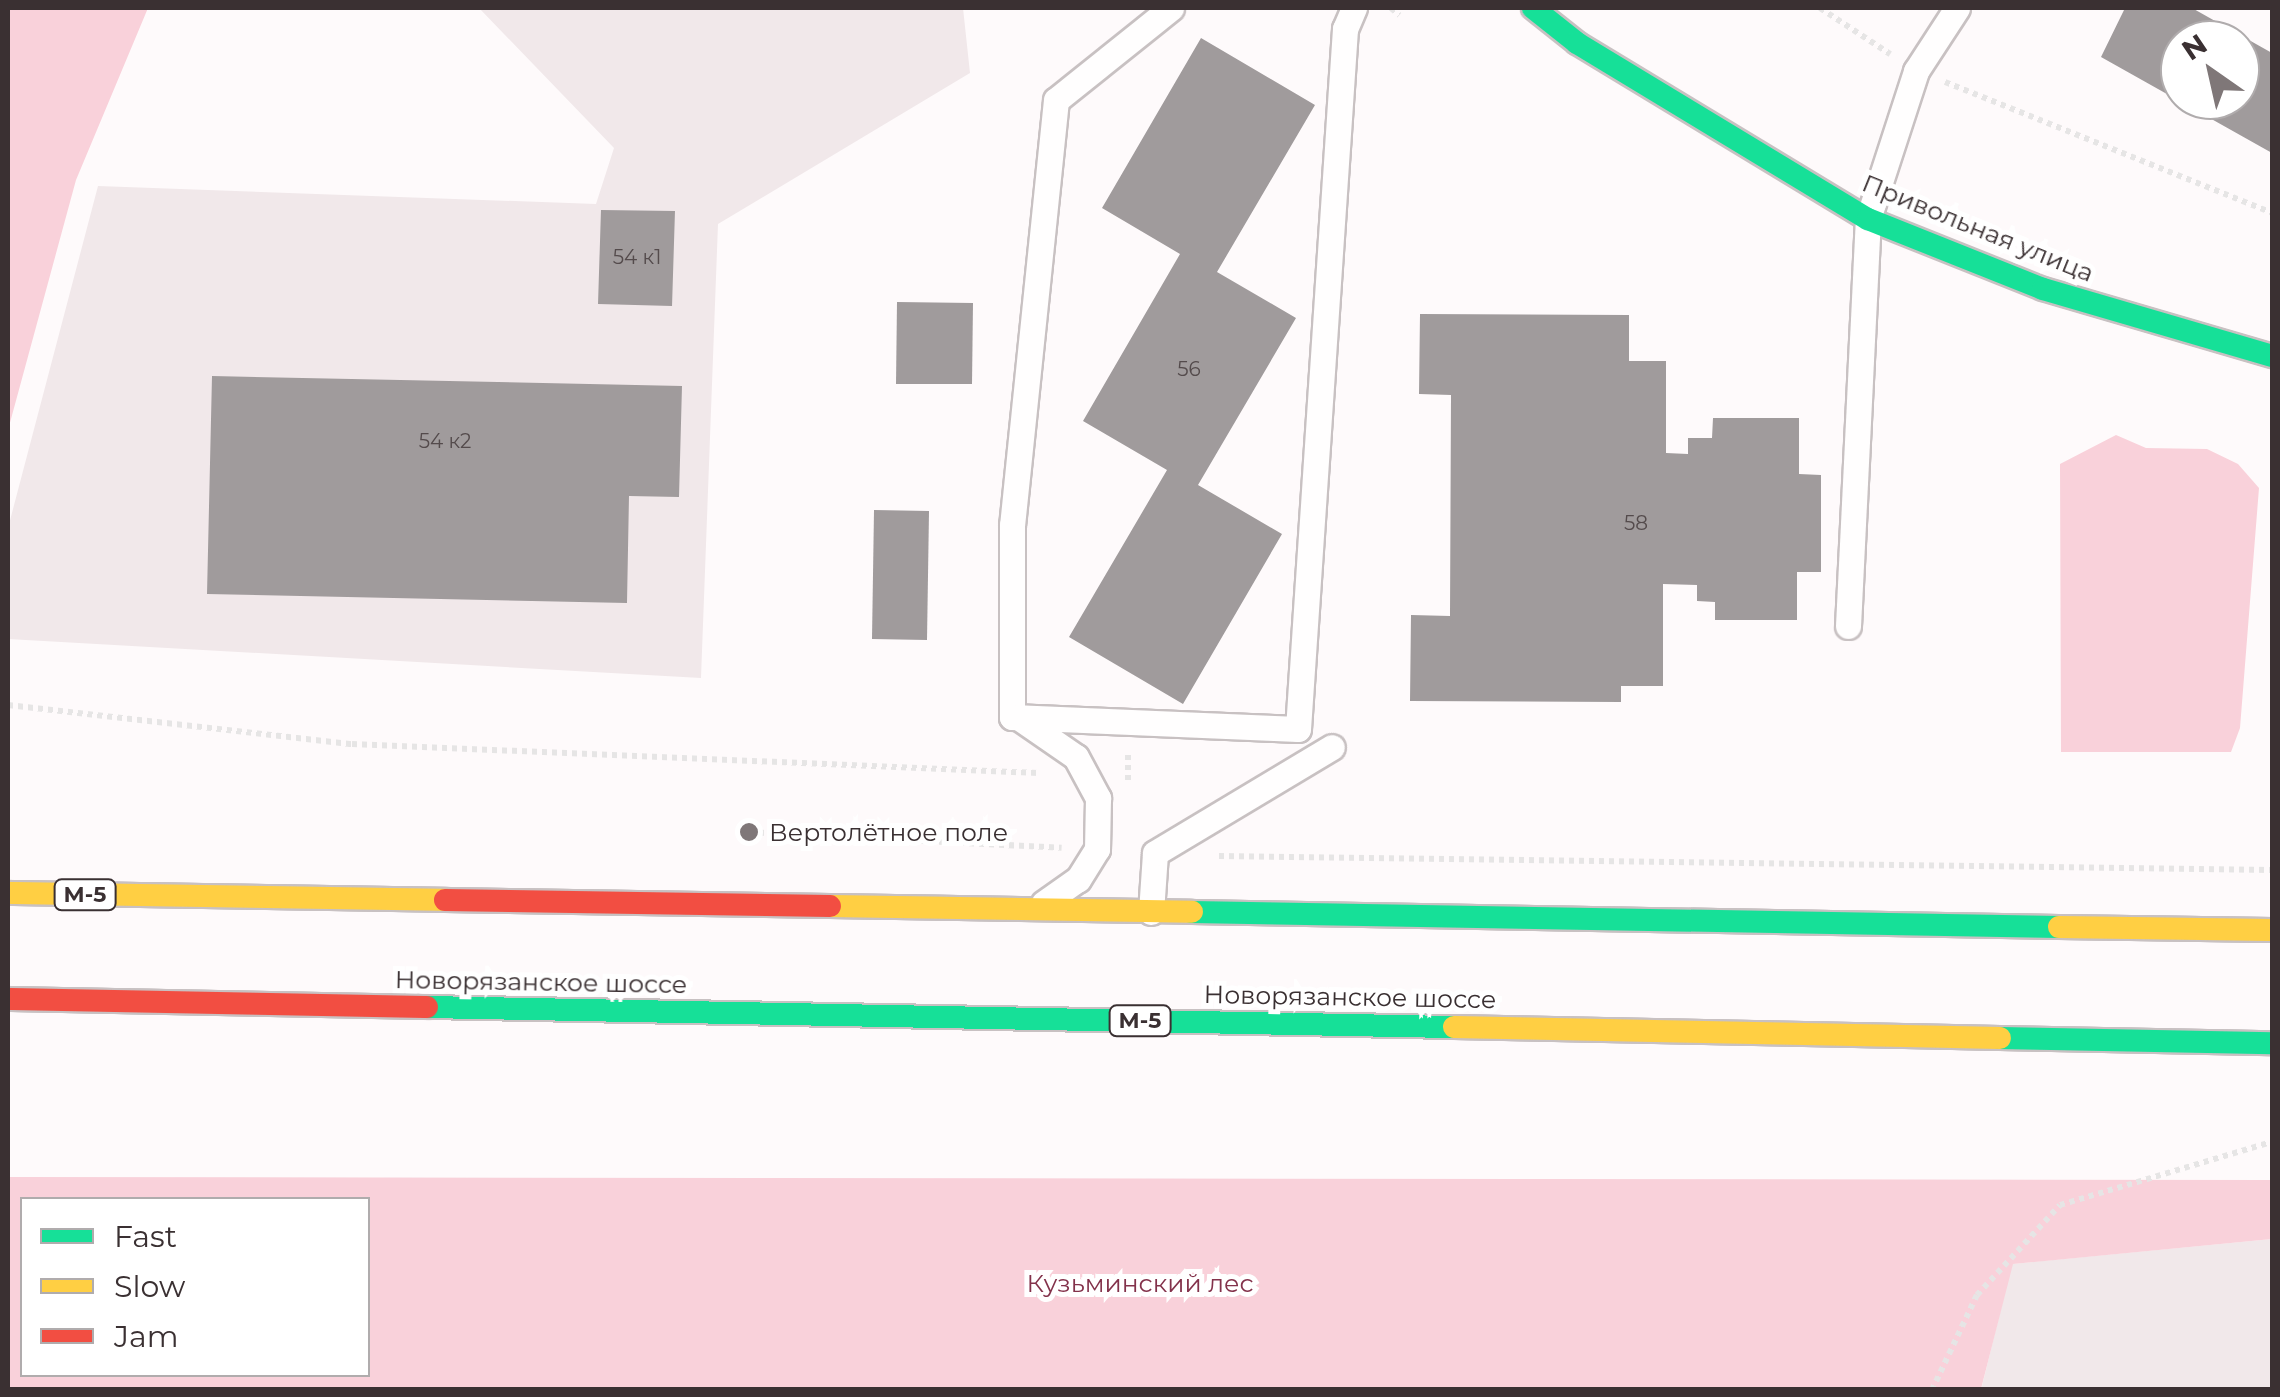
<!DOCTYPE html>
<meta charset="utf-8">
<style>
body{margin:0}
#map{position:relative;width:2280px;height:1397px;overflow:hidden;background:#fefafb;font-family:Montserrat,sans-serif}
div>[style]{position:absolute}
.built>*{inset:0;background:#f1e8ea}
.forest>*{inset:0;background:#f9d1da}
.building>*{inset:0;background:#a09b9c}
.path>*{height:6px;margin-top:-3px;transform-origin:0;background:repeating-linear-gradient(90deg,#e6e5e5 0 5px,transparent 0 10px)}
.roads{filter:drop-shadow(2px 0 #c8c1c2) drop-shadow(-2px 0 #c8c1c2) drop-shadow(0 2px #c8c1c2) drop-shadow(0 -2px #c8c1c2)}
.lane>*{height:25px;margin:-12.5px;padding:0 12.5px;transform-origin:12.5px;border-radius:12.5px;background:#fffefe}
.fast>*{height:22px;margin:-11px;padding:0 11px;transform-origin:11px;border-radius:11px;background:#16e098}
.slow>*{height:22px;margin:-11px;padding:0 11px;transform-origin:11px;border-radius:11px;background:#ffcf43}
.jam>*{height:22px;margin:-11px;padding:0 11px;transform-origin:11px;border-radius:11px;background:#f24e42}
.dots>*{width:28px;height:28px;translate:-50% -50%;box-sizing:border-box;border:5px solid #fff;border-radius:50%}
span{translate:-50% -50%;white-space:nowrap;text-align:center;line-height:1.15;-webkit-text-stroke:10px #fff;paint-order:stroke}
.number-label{font-size:20px;color:#544b4c}
.number-label span{-webkit-text-stroke-width:0}
.shield-label span{padding:2px 8px;background:#fff;border:2px solid;border-radius:8px;-webkit-text-stroke-width:0}
.shield-label{font-size:22px;color:#3a3032;font-weight:700}
.street-label{font-size:25px;color:#3a3032}
.poi-label{font-size:25px;color:#3a3032}
.left{translate:0 -50%;text-align:left}
.park-label{font-size:25px;color:#83324b}
.frame{position:absolute;inset:0;border:10px solid #3a3032;pointer-events:none}
.legend{position:absolute;left:20px;top:1197px;width:350px;height:180px;box-sizing:border-box;background:#fff;border:2px solid #b0acad;margin:0;padding:12px 18px;list-style:none;font-size:30px;color:#3a3032}
.legend li{display:flex;align-items:center;gap:20px;height:50px}
.legend b{width:50px;border:2px solid #b0acad}
.north{position:absolute;left:2160px;top:20px;width:100px;height:100px;box-sizing:border-box;background:#fff;border:2px solid #b0acad;border-radius:50%;rotate:326deg;font-size:28px;font-weight:700;line-height:40px;text-align:center;color:#3a3032}
.north::after{content:'';display:block;margin:auto;width:35px;height:45px;background:#7f7778;clip-path:polygon(50% 0,100% 100%,50% 72%,0 100%)}
</style>
<div id="map">
<div class="built">
<div style="clip-path:polygon(479px 8px,963px 8px,970px 73px,718px 224px,701px 678px,8px 639px,8px 528px,98px 186px,596px 204px,614px 148px)"></div>
<div style="clip-path:polygon(2272px 1239px,2272px 1389px,1981px 1390px,2012px 1264px)"></div>
</div>
<div class="forest">
<div style="clip-path:polygon(8px 8px,148px 8px,76px 180px,8px 430px)"></div>
<div style="clip-path:polygon(2116px 435px,2146px 448px,2207px 449px,2238px 464px,2259px 488px,2240px 728px,2231px 752px,2061px 752px,2060px 464px)"></div>
<div style="clip-path:polygon(evenodd,8px 1177px,2272px 1180px,2272px 1239px,2013px 1264px,1981px 1389px,8px 1390px,8px 1177px,22px 1200px,368px 1200px,368px 1374px,22px 1374px,22px 1200px)"></div>
</div>
<div class="building">
<div style="clip-path:polygon(evenodd,2125px 8px,2192px 8px,2272px 53px,2272px 153px,2101px 57px,2125px 8px,2180px 40px,2240px 40px,2240px 100px,2180px 100px,2180px 40px)"></div>
<div style="clip-path:polygon(1201px 38px,1315px 105px,1217px 272px,1296px 318px,1198px 485px,1282px 534px,1183px 704px,1069px 637px,1167px 470px,1083px 421px,1180px 254px,1102px 208px)"></div>
<div style="clip-path:polygon(601px 210px,675px 211px,672px 306px,598px 304px)"></div>
<div style="clip-path:polygon(897px 302px,973px 303px,972px 384px,896px 384px)"></div>
<div style="clip-path:polygon(1420px 314px,1629px 315px,1629px 361px,1666px 361px,1666px 453px,1688px 454px,1688px 438px,1712px 438px,1713px 418px,1799px 418px,1799px 474px,1821px 475px,1821px 572px,1797px 572px,1797px 620px,1715px 620px,1715px 602px,1697px 601px,1697px 585px,1663px 584px,1663px 686px,1621px 686px,1621px 702px,1410px 701px,1411px 615px,1450px 616px,1451px 395px,1419px 394px)"></div>
<div style="clip-path:polygon(212px 376px,682px 386px,679px 497px,629px 496px,627px 603px,207px 594px)"></div>
<div style="clip-path:polygon(874px 510px,929px 511px,927px 640px,872px 639px)"></div>
</div>
<div class="path">
<div style="left:1391px;top:8px;width:11px;rotate:41deg"></div>
<div style="left:1820px;top:8px;width:84px;rotate:33.3deg"></div>
<div style="left:8px;top:9px;width:1px;rotate:-90deg"></div>
<div style="left:1945px;top:82px;width:352px;rotate:21.8deg"></div>
<div style="left:8px;top:705px;width:346px;rotate:6.5deg"></div>
<div style="left:352px;top:744px;width:687px;rotate:2.42deg"></div>
<div style="left:1128px;top:780px;width:28px;rotate:-90deg"></div>
<div style="left:749px;top:832px;width:313px;rotate:2.9deg"></div>
<div style="left:1219px;top:856px;width:1053px;rotate:0.76deg"></div>
<div style="left:1932px;top:1390px;width:105px;rotate:-64.7deg"></div>
<div style="left:1977px;top:1295px;width:122px;rotate:-47.3deg"></div>
<div style="left:2060px;top:1205px;width:221px;rotate:-16.6deg"></div>
</div>
<div class="roads">
<div class="lane">
<div style="left:1171px;top:8px;width:147px;rotate:141.3deg"></div>
<div style="left:1056px;top:100px;width:427px;rotate:95.9deg"></div>
<div style="left:1012px;top:525px;width:192px;rotate:90deg"></div>
<div style="left:1012px;top:717px;width:286px;rotate:2.4deg"></div>
<div style="left:1298px;top:729px;width:702px;rotate:-86.16deg"></div>
<div style="left:1345px;top:29px;width:23px;rotate:-67deg"></div>
<div style="left:1848px;top:626px;width:407px;rotate:-87.2deg"></div>
<div style="left:1868px;top:219px;width:156px;rotate:-72deg"></div>
<div style="left:1916px;top:71px;width:75px;rotate:-56.9deg"></div>
<div style="left:1018px;top:717px;width:70px;rotate:34.6deg"></div>
<div style="left:1076px;top:757px;width:47px;rotate:61.8deg"></div>
<div style="left:1098px;top:798px;width:51px;rotate:91.1deg"></div>
<div style="left:1097px;top:849px;width:36px;rotate:122deg"></div>
<div style="left:1078px;top:879px;width:42px;rotate:144.8deg"></div>
<div style="left:1151px;top:912px;width:59px;rotate:-86.1deg"></div>
<div style="left:1155px;top:853px;width:206px;rotate:-30.9deg"></div>
</div>
<div class="fast">
<div style="left:1533px;top:8px;width:56px;rotate:38.5deg"></div>
<div style="left:1577px;top:43px;width:340px;rotate:31.2deg"></div>
<div style="left:1868px;top:219px;width:188px;rotate:21.8deg"></div>
<div style="left:2043px;top:289px;width:239px;rotate:16.3deg"></div>
<div style="left:1192px;top:912px;width:867px;rotate:0.99deg"></div>
<div style="left:427px;top:1007px;width:1027px;rotate:1.12deg"></div>
<div style="left:2000px;top:1038px;width:272px;rotate:1.1deg"></div>
</div>
<div class="slow">
<div style="left:8px;top:893px;width:437px;rotate:0.9deg"></div>
<div style="left:830px;top:906px;width:362px;rotate:0.9deg"></div>
<div style="left:2059px;top:927px;width:213px;rotate:0.8deg"></div>
<div style="left:1454px;top:1027px;width:546px;rotate:1.15deg"></div>
</div>
<div class="jam">
<div style="left:445px;top:900px;width:385px;rotate:0.9deg"></div>
<div style="left:8px;top:999px;width:419px;rotate:1.1deg"></div>
</div>
</div>
<div class="dots">
<div style="left:749px;top:832px;background:#7f7778"></div>
</div>
<div class="number-label">
<span style="left:637px;top:257px">54 к1</span>
<span style="left:1189px;top:369px">56</span>
<span style="left:445px;top:441px">54 к2</span>
<span style="left:1636px;top:523px">58</span>
</div>
<div class="shield-label">
<span style="left:85px;top:895px">М-5</span>
<span style="left:1140px;top:1021px">М-5</span>
</div>
<div class="street-label">
<span style="left:1978px;top:228px;rotate:22deg">Привольная улица</span>
<span style="left:541px;top:982px;rotate:1deg">Новорязанское шоссе</span>
<span style="left:1350px;top:997px;rotate:1deg">Новорязанское шоссе</span>
</div>
<div class="poi-label">
<span class="left" style="left:769px;top:832px">Вертолётное поле</span>
</div>
<div class="park-label">
<span style="left:1140px;top:1283px">Кузьминский лес</span>
</div>
<div class="frame"></div>
<ul class="legend">
<li><b style="height:12px;background:#16e098"></b>Fast</li>
<li><b style="height:12px;background:#ffcf43"></b>Slow</li>
<li><b style="height:12px;background:#f24e42"></b>Jam</li>
</ul>
<div class="north">N</div>
</div>
